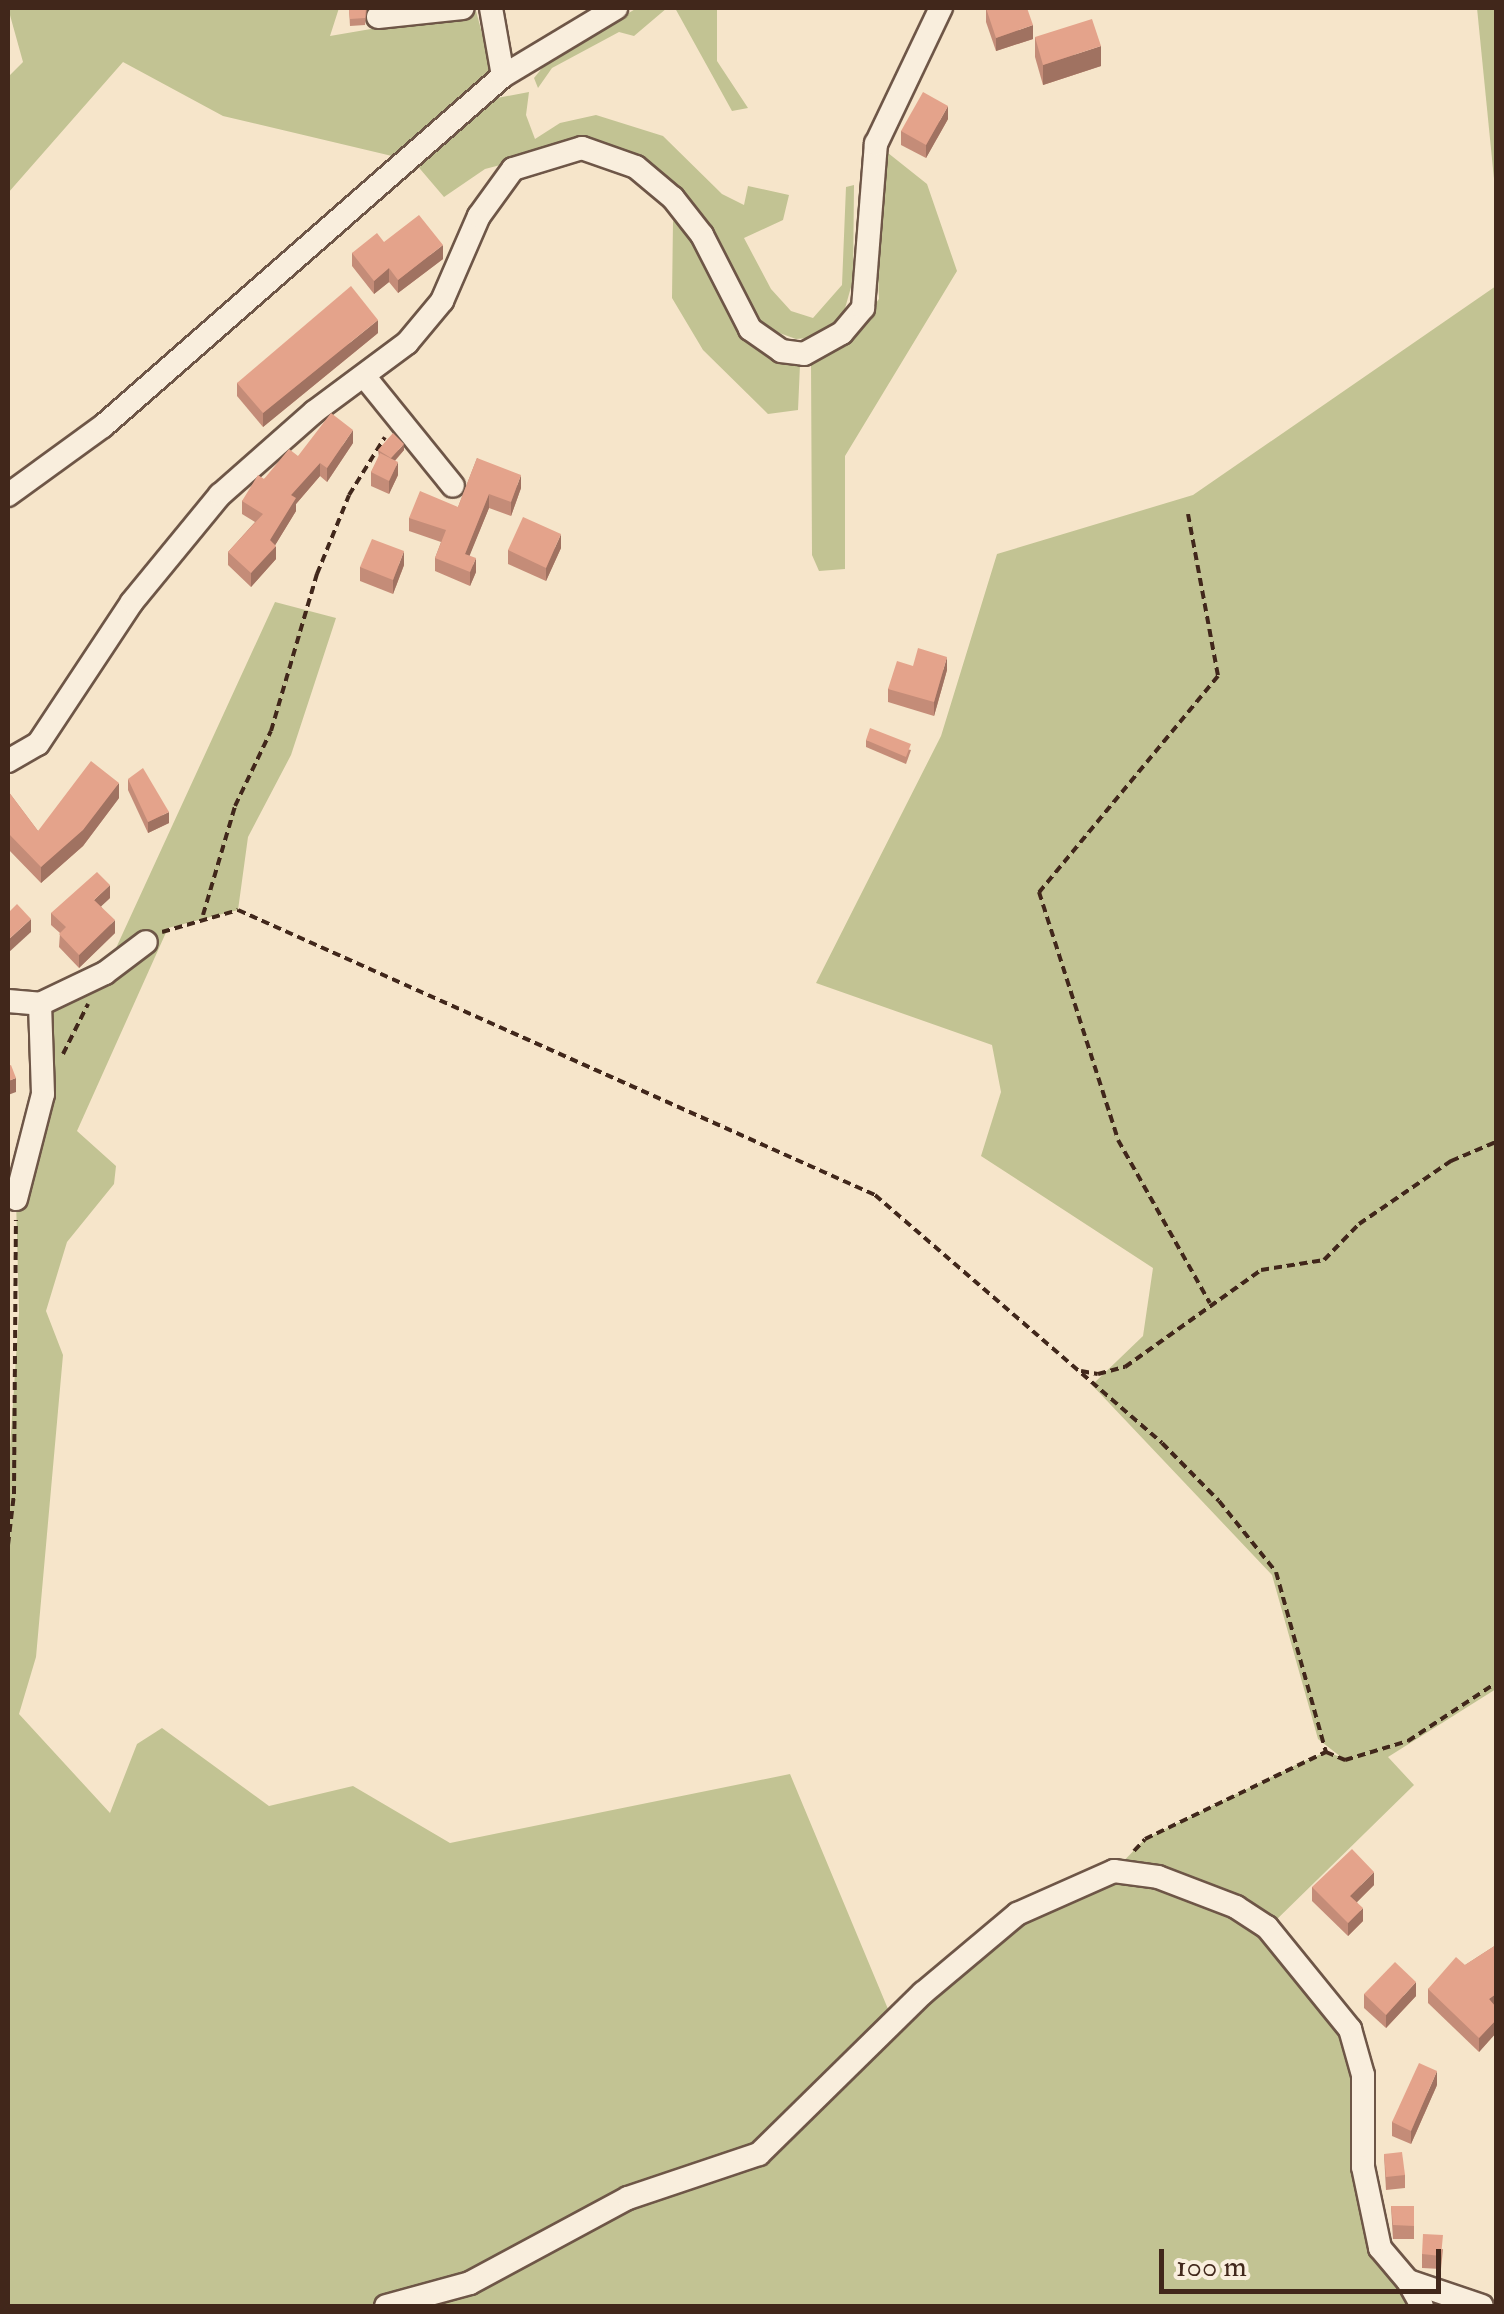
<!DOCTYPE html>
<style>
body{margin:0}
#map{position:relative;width:1504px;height:2314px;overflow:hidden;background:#f6e5ca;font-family:"IM FELL Double Pica",serif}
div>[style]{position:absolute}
.green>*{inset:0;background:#c2c393}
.path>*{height:4px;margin-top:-2px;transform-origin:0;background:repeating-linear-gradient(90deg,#41271b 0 8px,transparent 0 13px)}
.roads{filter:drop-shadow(2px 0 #6e5647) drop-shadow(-2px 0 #6e5647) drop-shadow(0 2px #6e5647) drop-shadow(0 -2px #6e5647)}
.minor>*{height:22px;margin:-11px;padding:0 11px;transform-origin:11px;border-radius:11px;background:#f9eedd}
.wall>*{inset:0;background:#c48c78}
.shaded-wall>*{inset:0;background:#a07261}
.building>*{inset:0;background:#e4a38b}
span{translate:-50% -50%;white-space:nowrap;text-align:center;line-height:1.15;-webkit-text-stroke:8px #f9eedd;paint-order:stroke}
.frame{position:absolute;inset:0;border:10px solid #41271b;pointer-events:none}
.scale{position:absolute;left:1159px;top:2249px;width:282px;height:45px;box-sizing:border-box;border:5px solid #41271b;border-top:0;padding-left:12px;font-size:30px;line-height:35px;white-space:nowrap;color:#41271b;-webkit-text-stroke:8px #f9eedd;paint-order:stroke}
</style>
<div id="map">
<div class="green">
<div style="clip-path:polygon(8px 8px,339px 8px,330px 36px,476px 11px,493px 74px,392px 156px,223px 116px,123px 62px,8px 193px,8px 77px,23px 62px)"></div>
<div style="clip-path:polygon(637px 8px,667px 8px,634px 36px,619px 32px,552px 68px,538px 88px,534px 78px,547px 62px)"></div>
<div style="clip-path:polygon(675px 8px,717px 8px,717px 61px,748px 108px,732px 111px)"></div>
<div style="clip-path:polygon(1477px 8px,1496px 8px,1496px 199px)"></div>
<div style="clip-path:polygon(529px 92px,526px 115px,535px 139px,560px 123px,596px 115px,663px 136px,722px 194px,744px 205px,748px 186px,789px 195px,783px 220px,744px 238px,771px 289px,791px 311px,813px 318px,842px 285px,846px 187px,854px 185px,853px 280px,844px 312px,821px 337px,796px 339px,771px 330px,746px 308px,712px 238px,622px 153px,508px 163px,485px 169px,444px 197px,415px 163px,497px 98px)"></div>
<div style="clip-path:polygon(883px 149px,927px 184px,957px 271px,845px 456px,845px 569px,819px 571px,812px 555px,811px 363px,844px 346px,879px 299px,876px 219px)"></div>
<div style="clip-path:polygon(673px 221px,688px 227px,715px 280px,800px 365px,798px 410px,768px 414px,703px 350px,672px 298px)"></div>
<div style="clip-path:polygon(1496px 286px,1496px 1689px,1388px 1757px,1414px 1785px,1269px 1927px,1349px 2029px,1379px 2248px,1409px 2281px,1479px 2306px,8px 2306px,8px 1478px,19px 1312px,16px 1199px,43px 1092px,40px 1004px,105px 972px,275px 602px,336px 618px,291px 755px,248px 837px,238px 910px,168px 928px,77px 1131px,116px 1166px,114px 1184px,67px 1242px,46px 1311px,63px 1355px,36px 1657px,19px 1714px,110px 1813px,137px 1744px,162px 1728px,269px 1806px,353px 1786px,450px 1843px,790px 1774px,893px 2021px,1017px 1914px,1114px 1871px,1145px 1839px,1298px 1764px,1326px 1752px,1341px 1757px,1318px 1739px,1272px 1575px,1092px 1385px,1143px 1336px,1153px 1268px,981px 1156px,1001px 1092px,992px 1045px,816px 983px,941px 736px,997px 554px,1193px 495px)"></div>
</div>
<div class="path">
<div style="left:1188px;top:514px;width:165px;rotate:79.5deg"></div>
<div style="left:1218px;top:676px;width:281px;rotate:129.6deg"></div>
<div style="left:1039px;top:892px;width:260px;rotate:72.3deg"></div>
<div style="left:1118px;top:1140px;width:187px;rotate:60.6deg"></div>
<div style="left:203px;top:915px;width:114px;rotate:-73.6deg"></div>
<div style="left:235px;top:806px;width:83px;rotate:-64.4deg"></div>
<div style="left:271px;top:731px;width:164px;rotate:-73.7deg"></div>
<div style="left:317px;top:574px;width:85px;rotate:-67.9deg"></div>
<div style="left:349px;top:495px;width:68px;rotate:-58.2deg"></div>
<div style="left:162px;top:932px;width:79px;rotate:-16.1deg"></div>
<div style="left:238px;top:910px;width:698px;rotate:24.1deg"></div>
<div style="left:875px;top:1195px;width:379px;rotate:40.8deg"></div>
<div style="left:1162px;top:1443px;width:81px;rotate:45.5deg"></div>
<div style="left:1219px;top:1501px;width:91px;rotate:51.2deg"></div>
<div style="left:1276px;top:1572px;width:187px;rotate:74.5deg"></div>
<div style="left:63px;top:1054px;width:56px;rotate:-63.4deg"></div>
<div style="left:1081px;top:1371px;width:17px;rotate:10deg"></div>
<div style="left:1098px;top:1374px;width:28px;rotate:-15deg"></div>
<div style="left:1125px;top:1367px;width:167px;rotate:-35.5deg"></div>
<div style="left:1261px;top:1270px;width:64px;rotate:-9deg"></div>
<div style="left:1324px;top:1260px;width:50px;rotate:-45.8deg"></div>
<div style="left:1359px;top:1224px;width:112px;rotate:-34.4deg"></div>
<div style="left:1451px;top:1161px;width:49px;rotate:-22.9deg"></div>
<div style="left:8px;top:1545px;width:51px;rotate:-83.3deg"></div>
<div style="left:14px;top:1494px;width:274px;rotate:-89.6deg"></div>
<div style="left:1134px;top:1851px;width:16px;rotate:-47deg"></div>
<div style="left:1145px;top:1839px;width:201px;rotate:-25.7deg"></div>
<div style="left:1326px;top:1752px;width:21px;rotate:23deg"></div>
<div style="left:1345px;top:1760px;width:66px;rotate:-16.8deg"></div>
<div style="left:1408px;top:1741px;width:105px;rotate:-33.4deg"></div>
</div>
<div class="roads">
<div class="minor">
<div style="left:491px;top:8px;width:69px;rotate:80deg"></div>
<div style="left:378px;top:17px;width:85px;rotate:-6deg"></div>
<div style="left:364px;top:376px;width:141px;rotate:51deg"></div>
<div style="left:8px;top:495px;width:117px;rotate:-36deg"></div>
<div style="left:103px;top:426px;width:532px;rotate:-41.19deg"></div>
<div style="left:503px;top:76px;width:132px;rotate:-31deg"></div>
<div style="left:8px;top:761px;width:34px;rotate:-30deg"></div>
<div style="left:38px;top:744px;width:170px;rotate:-56.5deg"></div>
<div style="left:132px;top:602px;width:139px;rotate:-50.6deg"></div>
<div style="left:220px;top:495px;width:125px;rotate:-41.4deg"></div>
<div style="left:314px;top:412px;width:116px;rotate:-36.6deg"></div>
<div style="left:407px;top:343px;width:55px;rotate:-50.2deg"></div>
<div style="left:442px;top:301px;width:93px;rotate:-66.5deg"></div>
<div style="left:479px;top:216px;width:58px;rotate:-54.1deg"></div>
<div style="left:513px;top:169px;width:72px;rotate:-16.9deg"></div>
<div style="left:582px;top:148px;width:57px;rotate:19.4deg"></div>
<div style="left:636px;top:167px;width:48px;rotate:40deg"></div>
<div style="left:673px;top:198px;width:47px;rotate:51.9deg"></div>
<div style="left:702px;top:235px;width:106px;rotate:62.9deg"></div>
<div style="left:750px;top:329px;width:38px;rotate:35deg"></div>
<div style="left:781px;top:351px;width:23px;rotate:7deg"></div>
<div style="left:804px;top:354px;width:43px;rotate:-28.9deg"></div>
<div style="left:842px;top:333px;width:33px;rotate:-50deg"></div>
<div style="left:863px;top:308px;width:165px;rotate:-85.5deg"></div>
<div style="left:876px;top:144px;width:151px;rotate:-64.5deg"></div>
<div style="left:8px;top:1001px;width:32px;rotate:5deg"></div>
<div style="left:40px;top:1004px;width:72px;rotate:-25.5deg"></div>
<div style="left:105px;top:973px;width:51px;rotate:-37.1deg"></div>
<div style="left:16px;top:1199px;width:108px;rotate:-75.6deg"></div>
<div style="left:43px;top:1094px;width:90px;rotate:-91.9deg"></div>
<div style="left:386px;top:2306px;width:87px;rotate:-15.3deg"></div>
<div style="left:470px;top:2283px;width:179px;rotate:-28.3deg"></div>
<div style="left:628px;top:2198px;width:138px;rotate:-18.6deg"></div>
<div style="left:759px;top:2154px;width:230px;rotate:-44.5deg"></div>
<div style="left:923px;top:1993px;width:123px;rotate:-40deg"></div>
<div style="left:1017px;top:1914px;width:106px;rotate:-23.9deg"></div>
<div style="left:1114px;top:1871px;width:44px;rotate:7.8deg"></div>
<div style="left:1158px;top:1877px;width:84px;rotate:21deg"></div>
<div style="left:1236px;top:1907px;width:37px;rotate:33deg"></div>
<div style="left:1267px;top:1927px;width:132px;rotate:50.9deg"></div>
<div style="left:1350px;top:2029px;width:48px;rotate:74.2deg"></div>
<div style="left:1363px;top:2075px;width:92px;rotate:90deg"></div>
<div style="left:1363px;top:2167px;width:83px;rotate:78.1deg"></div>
<div style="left:1380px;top:2248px;width:43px;rotate:49.7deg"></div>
<div style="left:1422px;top:2306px;width:29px;rotate:-119deg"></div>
<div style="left:1408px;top:2281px;width:78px;rotate:18.7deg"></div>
</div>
</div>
<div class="wall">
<div style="clip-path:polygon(349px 8px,367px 8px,365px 25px,350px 26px)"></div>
<div style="clip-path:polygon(986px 8px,1033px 39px,996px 51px,986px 22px)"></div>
<div style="clip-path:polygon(1035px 37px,1101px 66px,1043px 85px,1035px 57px)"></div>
<div style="clip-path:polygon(948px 119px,926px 158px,901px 145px,901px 131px)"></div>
<div style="clip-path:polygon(384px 242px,443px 259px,398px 293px,389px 282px,374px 294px,352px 266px,352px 253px)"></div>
<div style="clip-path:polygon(378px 333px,263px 427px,237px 396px,237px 383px)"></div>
<div style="clip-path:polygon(353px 443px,327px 482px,320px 476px,296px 504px,296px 511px,275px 545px,276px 559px,251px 587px,228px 565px,228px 552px,255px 522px,242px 514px,242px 501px,264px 479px,298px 456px)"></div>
<div style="clip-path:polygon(378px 450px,404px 450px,395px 461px,398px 475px,389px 494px,371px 486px,371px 472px,379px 457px)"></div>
<div style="clip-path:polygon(477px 458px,521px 488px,511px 516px,489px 508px,469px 556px,476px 572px,470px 586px,435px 571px,435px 558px,441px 542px,409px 531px,409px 518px,458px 507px)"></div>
<div style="clip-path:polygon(561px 548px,546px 581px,508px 564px,508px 550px)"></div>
<div style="clip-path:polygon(404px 565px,393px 594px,360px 581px,360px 567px)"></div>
<div style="clip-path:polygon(913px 666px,947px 670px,934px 716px,888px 702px,888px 689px)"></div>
<div style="clip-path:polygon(866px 740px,911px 750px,906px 764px,866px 747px)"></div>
<div style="clip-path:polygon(128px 779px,169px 823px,148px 833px,128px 790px)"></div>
<div style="clip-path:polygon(8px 791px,38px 831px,119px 798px,83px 846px,41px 883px,8px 849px)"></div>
<div style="clip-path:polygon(110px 898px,101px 906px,115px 933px,79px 968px,59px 947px,60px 933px,51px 925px,51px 913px)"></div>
<div style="clip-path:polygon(1374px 1885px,1357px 1902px,1363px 1921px,1348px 1936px,1312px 1901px,1312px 1887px)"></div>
<div style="clip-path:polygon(1496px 1945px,1496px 2033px,1479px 2052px,1428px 2003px,1428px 1989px)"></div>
<div style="clip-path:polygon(1364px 1994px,1416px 1996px,1386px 2028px,1364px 2008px)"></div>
<div style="clip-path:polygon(1437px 2085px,1411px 2144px,1392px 2136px,1392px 2122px)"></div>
<div style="clip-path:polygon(1384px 2154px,1405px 2175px,1405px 2188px,1386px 2190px)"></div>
<div style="clip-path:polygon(1391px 2206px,1414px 2206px,1414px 2239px,1393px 2239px)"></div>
<div style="clip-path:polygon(1443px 2249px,1441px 2269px,1422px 2268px,1422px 2254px)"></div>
</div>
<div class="shaded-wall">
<div style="clip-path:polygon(1033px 25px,1033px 39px,996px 51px,996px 38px)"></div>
<div style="clip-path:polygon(1101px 46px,1101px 66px,1043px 85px,1043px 65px)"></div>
<div style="clip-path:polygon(948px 106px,948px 119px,926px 158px,926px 145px)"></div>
<div style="clip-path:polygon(443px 245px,443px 259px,398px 293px,398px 280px)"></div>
<div style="clip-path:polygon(389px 268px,389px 282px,374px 294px,374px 281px)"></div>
<div style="clip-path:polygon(378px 320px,378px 333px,263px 427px,263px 413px)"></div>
<div style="clip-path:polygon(353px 430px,353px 443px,327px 482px,327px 468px)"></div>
<div style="clip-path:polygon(404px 444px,404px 450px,389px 467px,389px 460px)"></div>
<div style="clip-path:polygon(398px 462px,398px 475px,389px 494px,389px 481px)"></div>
<div style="clip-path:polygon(320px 463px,320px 476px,296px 504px,296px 511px,271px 552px,276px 546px,276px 559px,251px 587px,251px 573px,270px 540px,291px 495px)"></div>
<div style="clip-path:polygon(521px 475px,521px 488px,511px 516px,511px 502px)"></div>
<div style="clip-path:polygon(489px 494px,489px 508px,465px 567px,465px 554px)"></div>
<div style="clip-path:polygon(561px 534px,561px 548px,546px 581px,546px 568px)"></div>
<div style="clip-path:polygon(404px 551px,404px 565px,393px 594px,393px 580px)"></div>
<div style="clip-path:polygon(476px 558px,476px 572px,470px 586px,470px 572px)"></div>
<div style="clip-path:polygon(947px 657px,947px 670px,934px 716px,934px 702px)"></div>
<div style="clip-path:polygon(119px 783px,119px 798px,83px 846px,41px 883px,41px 867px)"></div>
<div style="clip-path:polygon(169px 812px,169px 823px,148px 833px,148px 822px)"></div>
<div style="clip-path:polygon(110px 885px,110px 898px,94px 913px,94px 900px)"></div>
<div style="clip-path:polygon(31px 919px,31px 932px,8px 953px,8px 940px)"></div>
<div style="clip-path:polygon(115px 920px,115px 933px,79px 968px,79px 955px)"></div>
<div style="clip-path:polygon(16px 1078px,16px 1092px,8px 1095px,8px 1081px)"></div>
<div style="clip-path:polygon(1374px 1872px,1374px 1885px,1350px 1909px,1350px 1896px)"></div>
<div style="clip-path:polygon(1363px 1908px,1363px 1921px,1348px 1936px,1348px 1923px)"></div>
<div style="clip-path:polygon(1416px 1982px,1416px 1996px,1386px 2028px,1386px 2015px)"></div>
<div style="clip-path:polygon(1496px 1994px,1496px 2008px,1489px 1999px)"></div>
<div style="clip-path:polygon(1496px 2020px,1496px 2033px,1479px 2052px,1479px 2038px)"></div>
<div style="clip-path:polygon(1437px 2071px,1437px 2085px,1411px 2144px,1411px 2131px)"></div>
</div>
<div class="building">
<div style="clip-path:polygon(349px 8px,366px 8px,365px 18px,350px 19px)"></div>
<div style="clip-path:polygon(986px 8px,1027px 8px,1033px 25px,996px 38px)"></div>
<div style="clip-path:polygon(1092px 19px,1101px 46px,1043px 65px,1035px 37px)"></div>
<div style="clip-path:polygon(923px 92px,948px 106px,926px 145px,901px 131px)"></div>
<div style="clip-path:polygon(419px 215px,443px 245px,398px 280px,389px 268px,374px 281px,352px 253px,377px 233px,384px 242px)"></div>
<div style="clip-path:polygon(351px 286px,378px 320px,263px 413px,237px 383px)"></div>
<div style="clip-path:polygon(331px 413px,353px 430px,327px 468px,320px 463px,291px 495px,296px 498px,270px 540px,276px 546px,251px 573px,228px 552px,263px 514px,242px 501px,258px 475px,264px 479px,289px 449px,298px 456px)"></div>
<div style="clip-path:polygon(393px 433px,404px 444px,391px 458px,378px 450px)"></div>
<div style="clip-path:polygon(380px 453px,398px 462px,389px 481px,371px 472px)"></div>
<div style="clip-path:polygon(477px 458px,521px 475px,511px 502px,489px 494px,465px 554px,476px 558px,470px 572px,435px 558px,446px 530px,409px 518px,420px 491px,458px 507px)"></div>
<div style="clip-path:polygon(523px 517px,561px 534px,546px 568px,508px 550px)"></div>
<div style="clip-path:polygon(372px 539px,404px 551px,393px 580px,360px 567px)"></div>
<div style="clip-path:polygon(918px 648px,947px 657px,934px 702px,888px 689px,897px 661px,913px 666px)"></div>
<div style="clip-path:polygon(870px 728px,911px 744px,906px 757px,866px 740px)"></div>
<div style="clip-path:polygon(91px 761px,119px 783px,83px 830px,41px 867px,8px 833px,8px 791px,38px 831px)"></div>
<div style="clip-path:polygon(143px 768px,169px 812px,148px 822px,128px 779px)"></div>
<div style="clip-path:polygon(97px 872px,110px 885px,94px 900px,115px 920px,79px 955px,59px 934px,66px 927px,51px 913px)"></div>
<div style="clip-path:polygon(17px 904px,31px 919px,8px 940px,8px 913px)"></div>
<div style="clip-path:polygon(11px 1065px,16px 1078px,8px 1081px,8px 1066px)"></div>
<div style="clip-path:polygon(1352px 1849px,1374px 1872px,1350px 1896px,1363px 1908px,1348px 1923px,1312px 1887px)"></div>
<div style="clip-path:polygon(1496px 1945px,1496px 1994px,1489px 1999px,1496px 2007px,1496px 2020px,1479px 2038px,1428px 1989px,1456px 1957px,1465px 1965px)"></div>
<div style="clip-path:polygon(1395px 1962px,1416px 1982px,1386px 2015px,1364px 1994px)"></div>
<div style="clip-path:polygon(1419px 2063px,1437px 2071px,1411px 2131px,1392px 2122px)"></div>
<div style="clip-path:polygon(1402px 2152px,1405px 2175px,1386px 2177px,1384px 2154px)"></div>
<div style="clip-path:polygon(1391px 2206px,1414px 2206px,1414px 2226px,1393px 2225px)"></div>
<div style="clip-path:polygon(1423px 2234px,1443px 2235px,1441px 2256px,1422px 2254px)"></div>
</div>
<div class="frame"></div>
<div class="scale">100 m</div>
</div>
